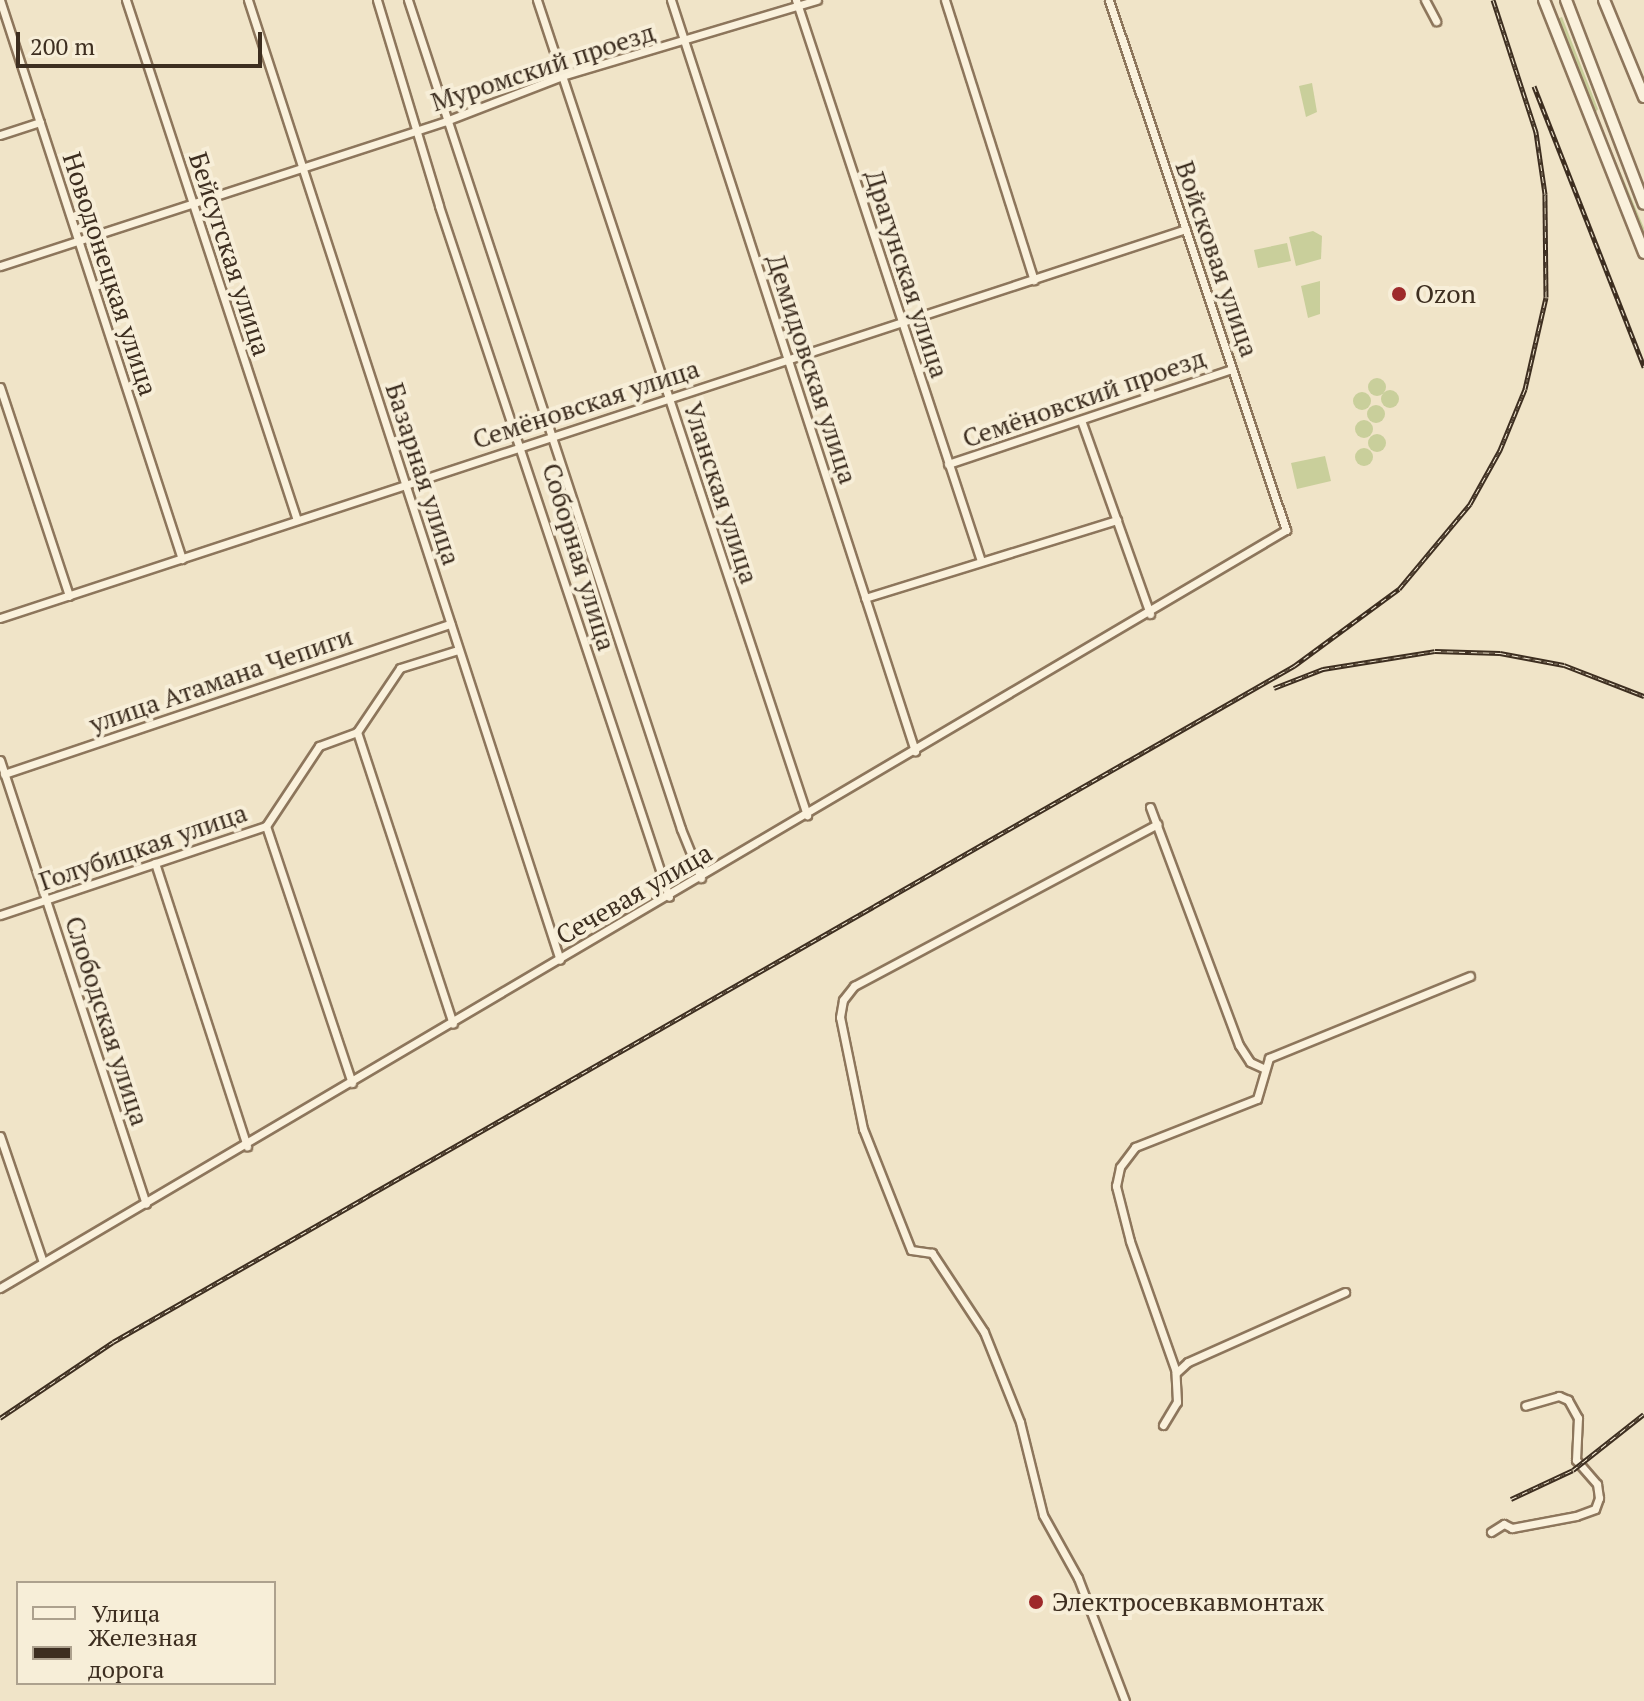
<!DOCTYPE html>
<meta charset="utf-8">
<style>
body{margin:0}
#map{position:relative;width:1644px;height:1701px;overflow:hidden;background:#f0e4c8;font-family:"PT Serif",serif}
div>[style]{position:absolute}
.green>*{inset:0;background:#c9cf9b}
.round{border-radius:50%}
.roads{filter:drop-shadow(2px 0 #8d765c) drop-shadow(-2px 0 #8d765c) drop-shadow(0 2px #8d765c) drop-shadow(0 -2px #8d765c)}
.minor>*{height:7px;margin:-3.5px;padding:0 3.5px;transform-origin:3.5px;border-radius:3.5px;background:#faf1dc}
.secondary>*{height:10px;margin:-5px;padding:0 5px;transform-origin:5px;border-radius:5px;background:#faf1dc}
.rail>*{height:5px;margin-top:-2.5px;transform-origin:0;background:repeating-linear-gradient(90deg,#f7eed8 0 6px,#3d2e20 0 12px);box-sizing:border-box;border-block:2px solid #3d2e20}
.dots>*{width:22px;height:22px;translate:-50% -50%;box-sizing:border-box;border:4px solid #f7eed8;border-radius:50%}
span{translate:-50% -50%;white-space:nowrap;text-align:center;line-height:1.15;-webkit-text-stroke:8px #f7eed8;paint-order:stroke}
.street-label{font-size:26px;color:#3d2e20}
.poi-label{font-size:26px;color:#3d2e20}
.left{translate:0 -50%;text-align:left}
.legend{position:absolute;left:16px;top:1581px;width:260px;height:104px;box-sizing:border-box;background:#f7eed8;border:2px solid #ada18e;margin:0;padding:10px 14px;list-style:none;font-size:24px;color:#3d2e20}
.legend li{display:flex;align-items:center;gap:16px;height:40px}
.legend b{width:40px;border:2px solid #ada18e}
.scale{position:absolute;left:16px;top:32px;width:246px;height:36px;box-sizing:border-box;border:4px solid #3d2e20;border-top:0;padding-left:10px;font-size:24px;line-height:28px;white-space:nowrap;color:#3d2e20;-webkit-text-stroke:6px #f7eed8;paint-order:stroke}
</style>
<div id="map">
<div class="green">
<div style="clip-path:polygon(1562px 17px,1598px 109px,1596px 112px,1557px 19px)"></div>
<div style="clip-path:polygon(1312px 83px,1317px 112px,1306px 117px,1299px 86px)"></div>
<div style="clip-path:polygon(1599px 121px,1644px 228px,1644px 245px,1598px 123px)"></div>
<div style="clip-path:polygon(1313px 231px,1322px 236px,1321px 259px,1296px 266px,1289px 237px)"></div>
<div style="clip-path:polygon(1287px 243px,1291px 261px,1258px 268px,1254px 250px)"></div>
<div style="clip-path:polygon(1320px 281px,1320px 314px,1308px 318px,1301px 286px)"></div>
<div class="round" style="left:1368px;top:378px;width:18px;height:18px"></div>
<div class="round" style="left:1381px;top:390px;width:18px;height:18px"></div>
<div class="round" style="left:1353px;top:392px;width:18px;height:18px"></div>
<div class="round" style="left:1367px;top:405px;width:18px;height:18px"></div>
<div class="round" style="left:1355px;top:420px;width:18px;height:18px"></div>
<div class="round" style="left:1368px;top:434px;width:18px;height:18px"></div>
<div class="round" style="left:1355px;top:448px;width:18px;height:18px"></div>
<div style="clip-path:polygon(1325px 456px,1331px 481px,1297px 489px,1291px 463px)"></div>
</div>
<div class="roads">
<div class="minor">
<div style="left:0;top:0;width:588px;rotate:71.97deg"></div>
<div style="left:126px;top:0;width:547px;rotate:71.8deg"></div>
<div style="left:248px;top:0;width:1009px;rotate:72deg"></div>
<div style="left:377px;top:0;width:215px;rotate:73.2deg"></div>
<div style="left:439px;top:206px;width:728px;rotate:71.59deg"></div>
<div style="left:408px;top:0;width:873px;rotate:71.77deg"></div>
<div style="left:681px;top:829px;width:53px;rotate:67.8deg"></div>
<div style="left:537px;top:0;width:859px;rotate:71.67deg"></div>
<div style="left:671px;top:0;width:790px;rotate:72deg"></div>
<div style="left:796px;top:0;width:591px;rotate:71.75deg"></div>
<div style="left:945px;top:0;width:294px;rotate:72.4deg"></div>
<div style="left:1425px;top:0;width:24px;rotate:62deg"></div>
<div style="left:0;top:135px;width:42px;rotate:-18deg"></div>
<div style="left:0;top:266px;width:469px;rotate:-18deg"></div>
<div style="left:446px;top:121px;width:124px;rotate:-21.2deg"></div>
<div style="left:562px;top:76px;width:266px;rotate:-16.6deg"></div>
<div style="left:0;top:387px;width:220px;rotate:71.7deg"></div>
<div style="left:1081px;top:420px;width:206px;rotate:70.4deg"></div>
<div style="left:948px;top:464px;width:299px;rotate:-18.5deg"></div>
<div style="left:865px;top:598px;width:264px;rotate:-17.2deg"></div>
<div style="left:0;top:618px;width:1248px;rotate:-18.16deg"></div>
<div style="left:357px;top:732px;width:307px;rotate:71.8deg"></div>
<div style="left:0;top:760px;width:467px;rotate:71.8deg"></div>
<div style="left:4px;top:774px;width:471px;rotate:-18.6deg"></div>
<div style="left:1150px;top:807px;width:254px;rotate:69.5deg"></div>
<div style="left:1239px;top:1045px;width:20px;rotate:57deg"></div>
<div style="left:1250px;top:1062px;width:14px;rotate:25deg"></div>
<div style="left:266px;top:826px;width:271px;rotate:71.5deg"></div>
<div style="left:155px;top:863px;width:298px;rotate:72deg"></div>
<div style="left:0;top:915px;width:280px;rotate:-18.5deg"></div>
<div style="left:266px;top:826px;width:96px;rotate:-56.5deg"></div>
<div style="left:319px;top:746px;width:40px;rotate:-20.2deg"></div>
<div style="left:357px;top:732px;width:77px;rotate:-56.1deg"></div>
<div style="left:400px;top:668px;width:61px;rotate:-17.2deg"></div>
<div style="left:0;top:1136px;width:133px;rotate:71.2deg"></div>
<div style="left:0;top:1288px;width:1493px;rotate:-30.52deg"></div>
<div style="left:1286px;top:530px;width:559px;rotate:-108.47deg"></div>
<div style="left:1176px;top:1373px;width:16px;rotate:-43deg"></div>
<div style="left:1188px;top:1362px;width:172px;rotate:-24deg"></div>
<div style="left:1163px;top:1425px;width:27px;rotate:-59deg"></div>
<div style="left:1177px;top:1402px;width:33px;rotate:-93deg"></div>
<div style="left:1175px;top:1369px;width:136px;rotate:-109.4deg"></div>
<div style="left:1130px;top:1241px;width:57px;rotate:-104.3deg"></div>
<div style="left:1116px;top:1186px;width:19px;rotate:-78deg"></div>
<div style="left:1120px;top:1167px;width:25px;rotate:-53deg"></div>
<div style="left:1135px;top:1147px;width:131px;rotate:-21.5deg"></div>
<div style="left:1257px;top:1099px;width:43px;rotate:-73.7deg"></div>
<div style="left:1269px;top:1058px;width:217px;rotate:-22.2deg"></div>
<div style="left:1491px;top:1532px;width:15px;rotate:-32deg"></div>
<div style="left:1504px;top:1524px;width:9px;rotate:27deg"></div>
<div style="left:1512px;top:1528px;width:65px;rotate:-10.6deg"></div>
<div style="left:1576px;top:1516px;width:20px;rotate:-20deg"></div>
<div style="left:1595px;top:1509px;width:12px;rotate:-70deg"></div>
<div style="left:1599px;top:1498px;width:14px;rotate:-98deg"></div>
<div style="left:1597px;top:1484px;width:32px;rotate:-131deg"></div>
<div style="left:1576px;top:1460px;width:42px;rotate:-87.3deg"></div>
<div style="left:1578px;top:1418px;width:21px;rotate:-119deg"></div>
<div style="left:1568px;top:1400px;width:10px;rotate:-156deg"></div>
<div style="left:1559px;top:1396px;width:35px;rotate:164deg"></div>
<div style="left:1125px;top:1701px;width:132px;rotate:-110.9deg"></div>
<div style="left:1078px;top:1578px;width:72px;rotate:-119.1deg"></div>
<div style="left:1043px;top:1515px;width:96px;rotate:-103.9deg"></div>
<div style="left:1020px;top:1422px;width:97px;rotate:-111.8deg"></div>
<div style="left:984px;top:1332px;width:95px;rotate:-123.4deg"></div>
<div style="left:932px;top:1253px;width:21px;rotate:-172deg"></div>
<div style="left:911px;top:1250px;width:130px;rotate:-111.6deg"></div>
<div style="left:863px;top:1129px;width:114px;rotate:-101.6deg"></div>
<div style="left:840px;top:1017px;width:17px;rotate:-80deg"></div>
<div style="left:843px;top:1000px;width:18px;rotate:-52deg"></div>
<div style="left:854px;top:986px;width:344px;rotate:-28.1deg"></div>
</div>
<div class="secondary">
<div style="left:1544px;top:0;width:272px;rotate:68.4deg"></div>
<div style="left:1566px;top:0;width:218px;rotate:69.1deg"></div>
<div style="left:1604px;top:0;width:105px;rotate:67.6deg"></div>
</div>
</div>
<div class="rail">
<div style="left:1534px;top:86px;width:302px;rotate:68.6deg"></div>
<div style="left:1274px;top:688px;width:53px;rotate:-21.2deg"></div>
<div style="left:1323px;top:669px;width:113px;rotate:-9.1deg"></div>
<div style="left:1435px;top:651px;width:65px;rotate:1.8deg"></div>
<div style="left:1500px;top:653px;width:65px;rotate:10.6deg"></div>
<div style="left:1564px;top:665px;width:86px;rotate:21.2deg"></div>
<div style="left:0;top:1418px;width:136px;rotate:-33.9deg"></div>
<div style="left:113px;top:1342px;width:1361px;rotate:-29.79deg"></div>
<div style="left:1294px;top:666px;width:130px;rotate:-36.3deg"></div>
<div style="left:1399px;top:589px;width:111px;rotate:-50.1deg"></div>
<div style="left:1470px;top:504px;width:62px;rotate:-60.9deg"></div>
<div style="left:1500px;top:450px;width:66px;rotate:-67.7deg"></div>
<div style="left:1525px;top:389px;width:94px;rotate:-77.1deg"></div>
<div style="left:1546px;top:297px;width:103px;rotate:-90.6deg"></div>
<div style="left:1545px;top:194px;width:63px;rotate:-98.3deg"></div>
<div style="left:1536px;top:132px;width:139px;rotate:-108deg"></div>
<div style="left:1511px;top:1499px;width:68px;rotate:-25.1deg"></div>
<div style="left:1573px;top:1470px;width:90px;rotate:-38.3deg"></div>
</div>
<div class="dots">
<div style="left:1399px;top:294px;background:#9e2a2b"></div>
<div style="left:1036px;top:1602px;background:#9e2a2b"></div>
</div>
<div class="street-label">
<span style="left:543px;top:67px;rotate:-18deg">Муромский проезд</span>
<span style="left:230px;top:254px;rotate:72deg">Бейсугская улица</span>
<span style="left:1217px;top:259px;rotate:71deg">Войсковая улица</span>
<span style="left:110px;top:274px;rotate:72deg">Новодонецкая улица</span>
<span style="left:907px;top:274px;rotate:72deg">Драгунская улица</span>
<span style="left:812px;top:369px;rotate:72deg">Демидовская улица</span>
<span style="left:1084px;top:398px;rotate:-19deg">Семёновский проезд</span>
<span style="left:586px;top:404px;rotate:-18deg">Семёновская улица</span>
<span style="left:423px;top:474px;rotate:72deg">Базарная улица</span>
<span style="left:721px;top:493px;rotate:72deg">Уланская улица</span>
<span style="left:579px;top:557px;rotate:73deg">Соборная улица</span>
<span style="left:221px;top:680px;rotate:-19deg">улица Атамана Чепиги</span>
<span style="left:143px;top:847px;rotate:-19deg">Голубицкая улица</span>
<span style="left:634px;top:894px;rotate:-30deg">Сечевая улица</span>
<span style="left:107px;top:1021px;rotate:72deg">Слободская улица</span>
</div>
<div class="poi-label">
<span class="left" style="left:1415px;top:294px">Ozon</span>
<span class="left" style="left:1052px;top:1602px">Электросевкавмонтаж</span>
</div>
<ul class="legend">
<li><b style="height:10px;background:#faf1dc"></b>Улица</li>
<li><b style="height:10px;background:#3d2e20"></b>Железная дорога</li>
</ul>
<div class="scale">200 m</div>
</div>
